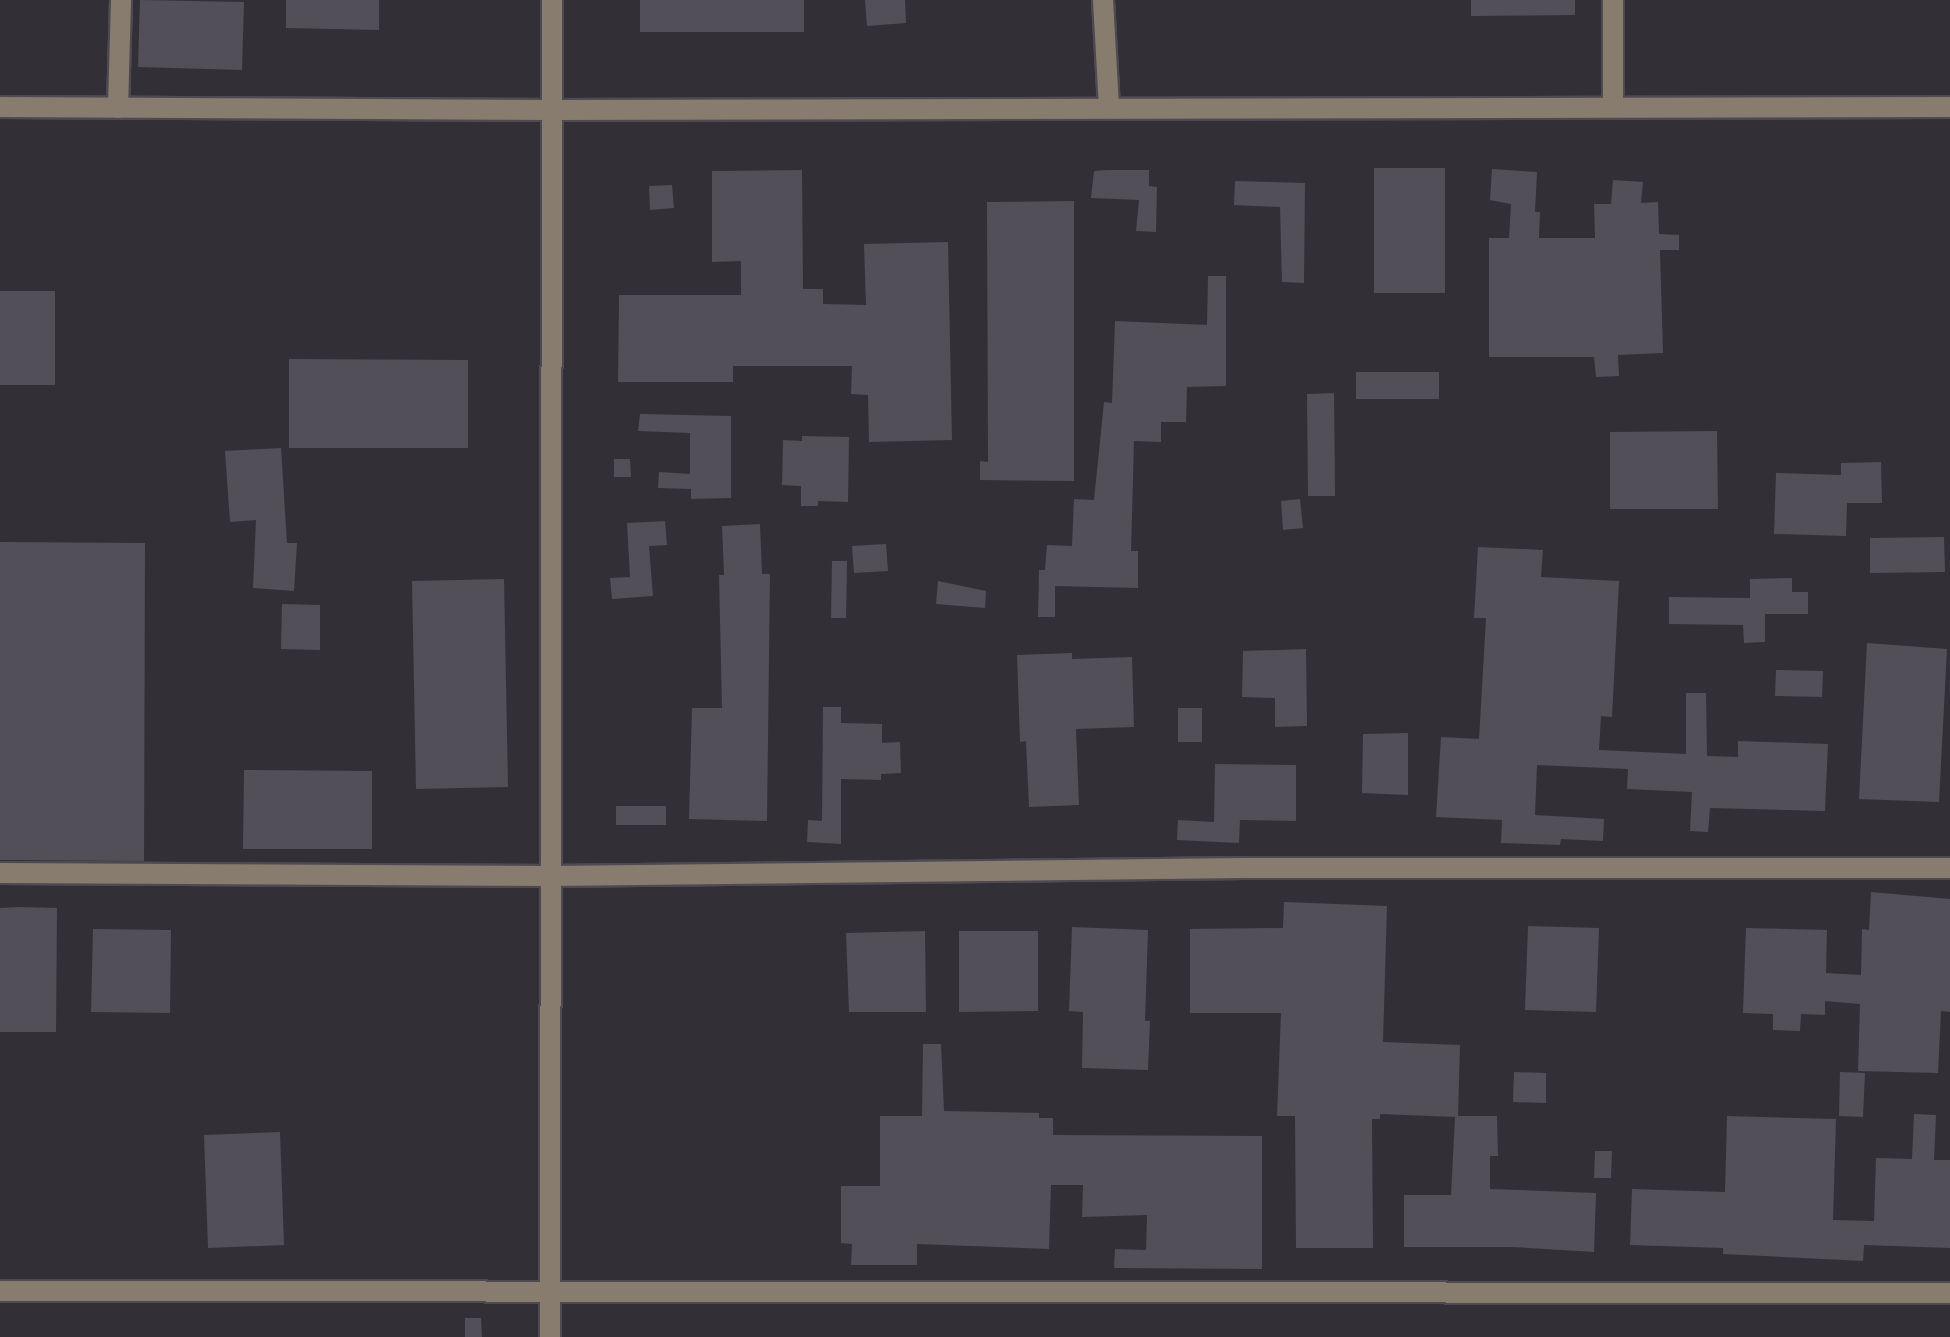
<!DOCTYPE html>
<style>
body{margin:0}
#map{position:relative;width:1950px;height:1337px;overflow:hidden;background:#332f37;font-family:Figtree,sans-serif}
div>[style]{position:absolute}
.building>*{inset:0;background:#534f58}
.roads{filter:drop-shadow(2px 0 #4e4a52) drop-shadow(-2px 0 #4e4a52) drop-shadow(0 2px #4e4a52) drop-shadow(0 -2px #4e4a52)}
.minor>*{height:20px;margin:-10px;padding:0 10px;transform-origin:10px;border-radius:10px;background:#887c6e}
span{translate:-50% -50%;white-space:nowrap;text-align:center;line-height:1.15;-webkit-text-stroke:6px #332f37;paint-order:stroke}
</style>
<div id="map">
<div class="building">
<div style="clip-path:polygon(140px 0,244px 2px,242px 70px,138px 67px)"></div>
<div style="clip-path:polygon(286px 0,379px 0,379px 30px,286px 28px)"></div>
<div style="clip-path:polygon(640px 0,804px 0,804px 32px,640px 32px)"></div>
<div style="clip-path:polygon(865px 0,905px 0,906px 23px,867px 26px)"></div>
<div style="clip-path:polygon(1471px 0,1575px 0,1575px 15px,1471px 16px)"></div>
<div style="clip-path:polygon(1374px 168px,1445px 168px,1445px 293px,1374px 293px)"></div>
<div style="clip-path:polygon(1492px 169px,1537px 172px,1535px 212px,1540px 212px,1539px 238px,1595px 238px,1594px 204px,1611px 204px,1613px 180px,1643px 182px,1641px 203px,1658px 202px,1659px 234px,1679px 235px,1679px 250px,1660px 250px,1663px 353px,1618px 355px,1619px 376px,1596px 377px,1594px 357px,1489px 357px,1489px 238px,1509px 238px,1511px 204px,1490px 200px)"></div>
<div style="clip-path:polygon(802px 170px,803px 289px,823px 289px,823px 304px,866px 305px,864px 244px,948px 242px,952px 440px,869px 442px,868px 395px,851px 394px,852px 366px,733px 366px,733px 382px,618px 382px,619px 295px,741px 295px,741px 261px,712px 262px,712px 171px)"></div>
<div style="clip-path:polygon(1107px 170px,1149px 170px,1149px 186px,1157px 187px,1156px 232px,1136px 231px,1139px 200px,1091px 198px,1094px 171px)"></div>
<div style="clip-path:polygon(1235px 181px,1305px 183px,1304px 283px,1282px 282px,1280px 207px,1234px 205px)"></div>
<div style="clip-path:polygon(672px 185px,674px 208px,650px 210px,649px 186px)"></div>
<div style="clip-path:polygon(1074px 201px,1074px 481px,980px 480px,980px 461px,988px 462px,987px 202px)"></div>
<div style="clip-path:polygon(1208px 276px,1226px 276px,1226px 386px,1187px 387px,1186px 422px,1161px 422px,1161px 442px,1134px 441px,1131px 551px,1138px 551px,1138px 588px,1055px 586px,1055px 617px,1038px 617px,1039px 570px,1045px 570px,1047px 545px,1072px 546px,1074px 499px,1094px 500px,1104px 402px,1112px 403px,1115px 321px,1207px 325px)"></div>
<div style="clip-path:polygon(0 291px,55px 291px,55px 385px,0 385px)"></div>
<div style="clip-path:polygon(289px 359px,468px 360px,468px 448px,289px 448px)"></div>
<div style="clip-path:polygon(1356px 372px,1439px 372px,1439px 399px,1356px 399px)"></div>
<div style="clip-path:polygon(1334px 393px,1335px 496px,1308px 496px,1307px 394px)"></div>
<div style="clip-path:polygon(640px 414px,731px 416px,731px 498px,691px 499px,691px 489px,658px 488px,659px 472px,690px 474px,690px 433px,638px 431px)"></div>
<div style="clip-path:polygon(1717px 431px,1718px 509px,1610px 509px,1610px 432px)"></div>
<div style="clip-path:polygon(802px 436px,849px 437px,848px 502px,818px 501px,818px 506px,801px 506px,801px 486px,782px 485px,783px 440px,802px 441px)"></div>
<div style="clip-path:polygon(281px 448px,287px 543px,297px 543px,294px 591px,253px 588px,256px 520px,230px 522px,225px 451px)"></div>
<div style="clip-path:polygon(614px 459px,630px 459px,631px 477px,614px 477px)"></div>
<div style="clip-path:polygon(1881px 462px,1882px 503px,1847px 503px,1846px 536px,1774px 534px,1776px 473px,1841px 475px,1841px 463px)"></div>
<div style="clip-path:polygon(1300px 499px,1303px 528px,1283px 530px,1281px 501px)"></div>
<div style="clip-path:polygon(665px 521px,667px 545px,649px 546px,653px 596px,612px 599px,610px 578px,630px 577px,627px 523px)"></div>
<div style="clip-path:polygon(760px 524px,762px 574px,770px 574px,767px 821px,689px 819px,692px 708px,722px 708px,719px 575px,724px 575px,722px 526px)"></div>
<div style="clip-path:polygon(1944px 537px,1945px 572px,1870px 573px,1870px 538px)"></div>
<div style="clip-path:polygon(0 542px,145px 543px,144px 861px,0 860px)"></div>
<div style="clip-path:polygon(886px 544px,888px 571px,854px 573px,852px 546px)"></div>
<div style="clip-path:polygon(1478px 547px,1543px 550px,1541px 577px,1619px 581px,1612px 717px,1601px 716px,1599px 750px,1686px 754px,1686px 693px,1706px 693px,1707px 756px,1738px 757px,1738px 741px,1828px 744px,1825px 811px,1710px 808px,1708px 832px,1690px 831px,1692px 792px,1627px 789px,1628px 769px,1537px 765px,1535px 815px,1604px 819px,1603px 841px,1561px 839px,1560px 845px,1501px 843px,1502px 820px,1436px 817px,1441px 737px,1479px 739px,1486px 618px,1474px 618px)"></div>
<div style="clip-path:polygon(832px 561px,847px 561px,846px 618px,831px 618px)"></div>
<div style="clip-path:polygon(1792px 578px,1792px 592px,1808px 592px,1808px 614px,1765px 614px,1765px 642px,1744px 643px,1743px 625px,1669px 624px,1669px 597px,1750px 598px,1750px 579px)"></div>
<div style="clip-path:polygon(504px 579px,508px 787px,416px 789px,412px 581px)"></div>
<div style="clip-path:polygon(938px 581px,986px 591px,985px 608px,936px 604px)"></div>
<div style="clip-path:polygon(282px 604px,320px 605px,320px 650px,281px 649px)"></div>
<div style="clip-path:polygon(1867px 643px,1947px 649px,1939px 802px,1859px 799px)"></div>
<div style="clip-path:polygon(1306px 649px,1307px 726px,1275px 727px,1275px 698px,1242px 697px,1243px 651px)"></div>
<div style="clip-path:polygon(1072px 653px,1072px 659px,1132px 657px,1134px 727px,1076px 729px,1079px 805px,1029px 807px,1026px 741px,1020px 742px,1017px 655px)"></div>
<div style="clip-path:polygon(1776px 670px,1823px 671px,1822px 697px,1775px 696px)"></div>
<div style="clip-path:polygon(823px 707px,841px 707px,841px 723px,882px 724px,882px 743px,900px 742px,901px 773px,881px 774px,881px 780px,841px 779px,841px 844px,807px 842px,808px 820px,822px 821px)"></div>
<div style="clip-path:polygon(1178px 708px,1202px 708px,1202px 742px,1178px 742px)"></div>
<div style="clip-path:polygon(1408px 733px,1408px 795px,1362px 793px,1363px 734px)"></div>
<div style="clip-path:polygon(1215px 764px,1296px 765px,1296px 821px,1240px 820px,1239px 843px,1177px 840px,1178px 820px,1214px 822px)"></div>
<div style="clip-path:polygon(244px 770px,372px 771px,372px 849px,243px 849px)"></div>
<div style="clip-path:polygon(616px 806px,666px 806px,666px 825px,616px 825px)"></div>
<div style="clip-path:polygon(1871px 892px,1950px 899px,1950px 1012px,1941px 1011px,1938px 1073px,1858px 1071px,1860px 1004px,1825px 1001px,1825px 1015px,1801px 1014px,1800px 1031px,1773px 1030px,1773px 1014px,1743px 1013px,1746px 928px,1827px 930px,1826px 973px,1861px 975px,1862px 929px,1869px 930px)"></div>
<div style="clip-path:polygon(1284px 902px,1387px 906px,1383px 1042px,1460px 1045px,1458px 1116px,1497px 1116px,1498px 1156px,1490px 1156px,1490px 1189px,1596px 1193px,1594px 1252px,1513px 1247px,1404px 1247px,1404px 1195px,1451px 1195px,1455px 1117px,1380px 1114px,1380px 1119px,1372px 1119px,1373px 1248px,1296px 1248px,1295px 1116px,1277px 1116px,1281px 1013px,1190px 1013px,1190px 929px,1283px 928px)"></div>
<div style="clip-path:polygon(19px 907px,57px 908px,56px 1032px,0 1032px,0 908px)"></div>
<div style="clip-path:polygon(1528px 926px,1599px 928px,1596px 1012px,1525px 1010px)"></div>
<div style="clip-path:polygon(1072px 927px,1148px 930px,1145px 1021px,1150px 1021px,1148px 1070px,1082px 1068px,1083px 1012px,1069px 1011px)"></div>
<div style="clip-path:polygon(93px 929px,171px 930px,170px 1013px,91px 1012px)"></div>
<div style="clip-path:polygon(925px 931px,926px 1012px,849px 1012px,846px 933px)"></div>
<div style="clip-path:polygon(959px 931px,1038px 931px,1038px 1011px,959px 1012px)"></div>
<div style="clip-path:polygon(923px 1044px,941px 1044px,944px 1111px,1039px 1113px,1039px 1118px,1053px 1118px,1053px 1135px,1262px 1136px,1262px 1269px,1114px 1268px,1115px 1249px,1146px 1250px,1147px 1215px,1082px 1217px,1083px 1185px,1051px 1185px,1049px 1249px,917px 1244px,917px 1265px,851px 1265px,852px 1244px,841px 1243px,841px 1186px,880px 1186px,880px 1116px,922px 1116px)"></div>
<div style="clip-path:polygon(1514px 1072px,1546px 1073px,1546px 1103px,1513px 1102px)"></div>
<div style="clip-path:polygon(1840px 1072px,1865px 1073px,1863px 1117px,1839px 1116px)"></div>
<div style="clip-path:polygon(1914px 1114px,1936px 1115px,1934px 1160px,1950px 1160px,1950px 1248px,1864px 1245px,1863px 1261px,1723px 1254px,1723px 1248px,1630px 1245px,1632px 1189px,1725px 1192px,1727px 1116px,1836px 1119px,1833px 1220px,1874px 1221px,1876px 1158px,1912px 1159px)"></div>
<div style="clip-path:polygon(280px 1132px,284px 1245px,208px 1248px,204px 1135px)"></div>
<div style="clip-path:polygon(1595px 1151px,1612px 1151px,1611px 1178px,1594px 1178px)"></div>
<div style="clip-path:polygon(465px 1318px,481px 1318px,482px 1337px,465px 1337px)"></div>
</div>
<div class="roads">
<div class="minor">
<div style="left:1103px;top:0;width:108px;rotate:86.8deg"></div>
<div style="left:1613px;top:0;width:107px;rotate:90deg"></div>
<div style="left:0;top:107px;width:551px;rotate:0.31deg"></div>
<div style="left:551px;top:110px;width:1399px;rotate:-0.12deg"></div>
<div style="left:118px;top:108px;width:108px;rotate:-88.4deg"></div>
<div style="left:0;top:873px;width:552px;rotate:0.31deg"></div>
<div style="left:552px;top:876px;width:692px;rotate:-0.66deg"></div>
<div style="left:1244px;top:868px;width:706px"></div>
<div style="left:0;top:1291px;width:1950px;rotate:0.06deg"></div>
<div style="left:550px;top:1337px;width:1337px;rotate:-89.91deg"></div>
</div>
</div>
</div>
